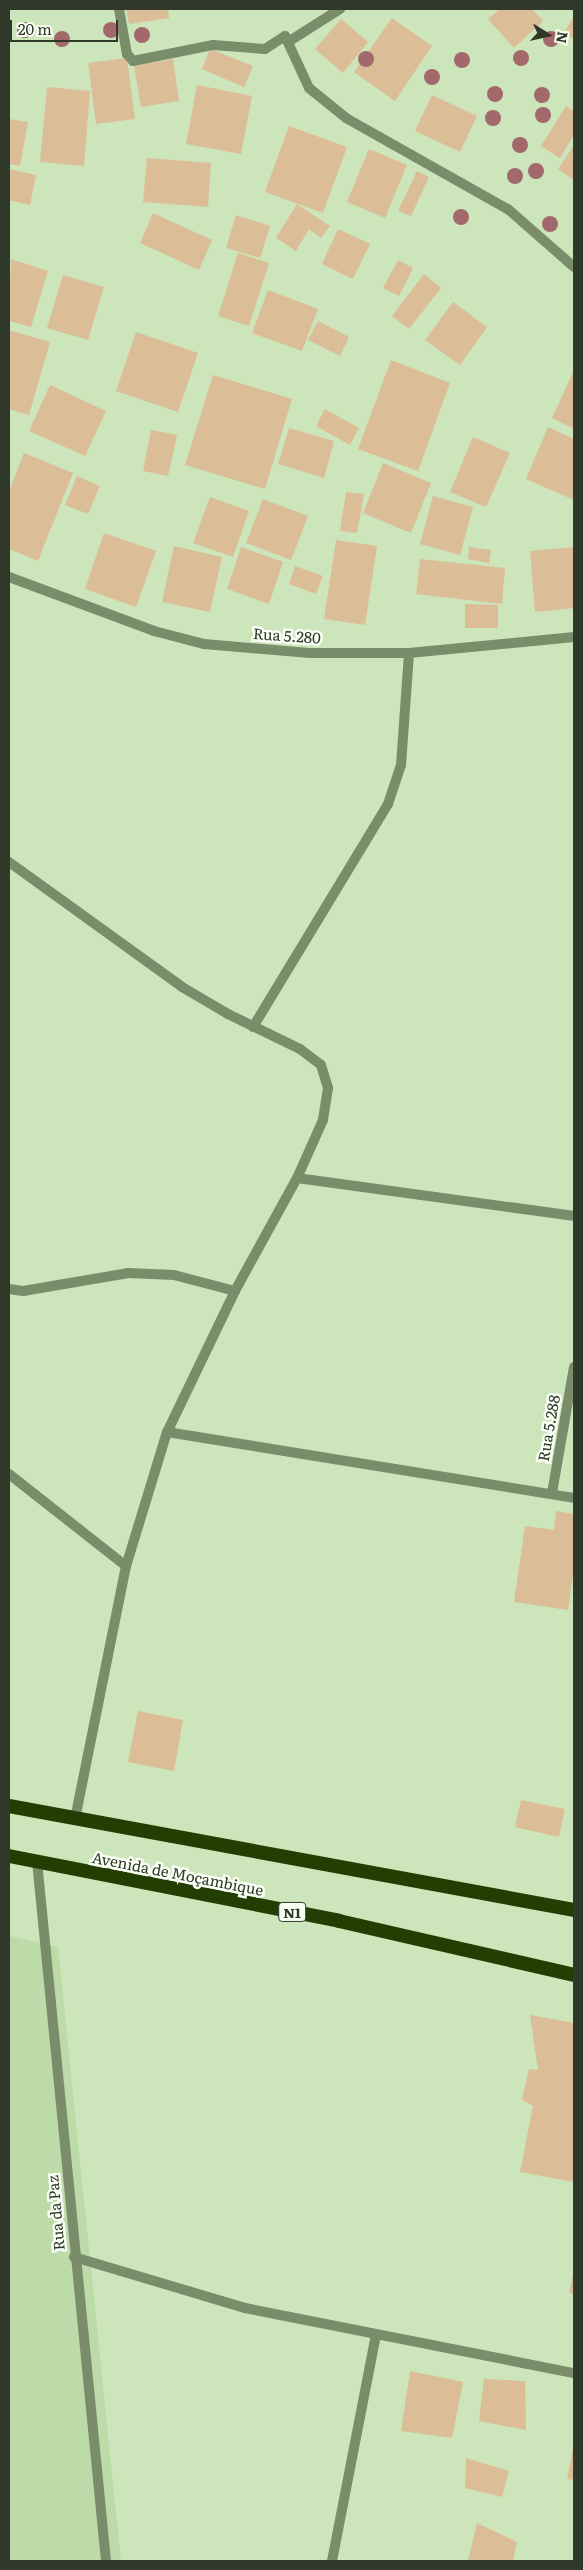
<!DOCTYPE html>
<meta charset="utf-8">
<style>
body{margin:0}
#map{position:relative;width:583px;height:2570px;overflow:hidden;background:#cce5bb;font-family:Literata,serif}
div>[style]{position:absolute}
.built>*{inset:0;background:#bddaa9}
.building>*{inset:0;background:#dbbd97}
.minor>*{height:10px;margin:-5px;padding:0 5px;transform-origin:5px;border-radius:5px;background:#798d6b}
.trunk>*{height:14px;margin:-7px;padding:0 7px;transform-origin:7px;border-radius:7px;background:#223e02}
.trees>*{width:16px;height:16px;margin:-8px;border-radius:50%;background:#a2686c}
span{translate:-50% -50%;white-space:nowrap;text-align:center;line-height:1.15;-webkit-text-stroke:5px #fafff6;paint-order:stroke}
.shield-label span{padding:1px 4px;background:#fafff6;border:1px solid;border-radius:4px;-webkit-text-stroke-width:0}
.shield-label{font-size:14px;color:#303929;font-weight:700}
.street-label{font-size:15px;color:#303929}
.frame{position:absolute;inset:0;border:10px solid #303929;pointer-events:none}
.north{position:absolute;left:523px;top:10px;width:50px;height:50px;-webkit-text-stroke:4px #fafff6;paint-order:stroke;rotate:100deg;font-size:14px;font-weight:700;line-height:20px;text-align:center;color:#303929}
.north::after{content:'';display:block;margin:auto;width:18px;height:22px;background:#303929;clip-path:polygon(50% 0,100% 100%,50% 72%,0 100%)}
.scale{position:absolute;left:10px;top:20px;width:108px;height:22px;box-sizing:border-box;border:2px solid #303929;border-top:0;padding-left:6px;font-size:15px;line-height:18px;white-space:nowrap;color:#303929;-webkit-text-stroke:4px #fafff6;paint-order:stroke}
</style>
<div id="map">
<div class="built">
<div style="clip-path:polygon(9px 1936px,58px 1947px,121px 2561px,9px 2561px)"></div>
</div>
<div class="building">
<div style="clip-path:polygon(126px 9px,168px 9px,169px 18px,129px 24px)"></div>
<div style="clip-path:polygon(500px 9px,532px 9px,543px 21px,514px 48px,488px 19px)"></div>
<div style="clip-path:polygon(574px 16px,574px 39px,564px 33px)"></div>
<div style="clip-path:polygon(392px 18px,432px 46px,395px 101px,354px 72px)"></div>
<div style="clip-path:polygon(341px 19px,368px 42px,343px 73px,315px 49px)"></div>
<div style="clip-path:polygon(210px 49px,253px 66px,244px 87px,202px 69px)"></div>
<div style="clip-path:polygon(127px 58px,135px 119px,96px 124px,88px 63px)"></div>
<div style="clip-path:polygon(173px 59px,179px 101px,141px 107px,134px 66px)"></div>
<div style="clip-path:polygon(197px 85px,252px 96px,241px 154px,186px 144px)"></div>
<div style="clip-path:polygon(47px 87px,90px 91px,84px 166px,40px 162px)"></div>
<div style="clip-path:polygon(432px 95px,477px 116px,460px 152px,415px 131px)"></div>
<div style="clip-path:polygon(566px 106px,574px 111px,574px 135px,560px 158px,541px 146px)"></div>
<div style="clip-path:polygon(9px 119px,28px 122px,20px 166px,9px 164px)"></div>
<div style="clip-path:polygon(289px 126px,347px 147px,323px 213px,265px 192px)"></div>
<div style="clip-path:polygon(574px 145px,574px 180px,558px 169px)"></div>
<div style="clip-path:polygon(369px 149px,407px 165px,385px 218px,347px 202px)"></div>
<div style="clip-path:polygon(147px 158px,211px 163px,208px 207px,143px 202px)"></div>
<div style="clip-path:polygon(9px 169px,36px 175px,30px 205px,9px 200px)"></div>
<div style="clip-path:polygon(417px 171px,429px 177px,411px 216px,398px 211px)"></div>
<div style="clip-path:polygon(297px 204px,330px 226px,321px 238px,309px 229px,296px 251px,276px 238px)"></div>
<div style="clip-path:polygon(153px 213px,212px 240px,199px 270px,140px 243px)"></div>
<div style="clip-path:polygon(236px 215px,270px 226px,260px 258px,226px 248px)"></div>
<div style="clip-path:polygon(338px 229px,370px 244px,353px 279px,322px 264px)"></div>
<div style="clip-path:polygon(238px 253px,269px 263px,249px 326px,218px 316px)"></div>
<div style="clip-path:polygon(11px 259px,48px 271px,31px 327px,9px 321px)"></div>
<div style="clip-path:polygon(398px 260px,413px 268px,399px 296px,383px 288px)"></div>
<div style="clip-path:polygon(424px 274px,441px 288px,409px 329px,392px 316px)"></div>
<div style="clip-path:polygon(63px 275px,104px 287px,88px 340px,47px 328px)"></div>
<div style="clip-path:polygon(268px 290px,318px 309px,302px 351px,252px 333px)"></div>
<div style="clip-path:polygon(453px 302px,487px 327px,460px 365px,425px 340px)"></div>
<div style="clip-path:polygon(318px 321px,349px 337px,340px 356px,308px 340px)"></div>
<div style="clip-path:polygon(9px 330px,50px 342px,29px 415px,9px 409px)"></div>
<div style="clip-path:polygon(136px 332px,198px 353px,178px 412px,116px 391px)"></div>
<div style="clip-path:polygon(391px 360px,450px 383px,418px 471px,358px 449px)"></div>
<div style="clip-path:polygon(574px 370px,574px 429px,552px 418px)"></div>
<div style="clip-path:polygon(213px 375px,292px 399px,265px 489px,185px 465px)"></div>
<div style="clip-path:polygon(50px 385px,106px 411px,85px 456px,29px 431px)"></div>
<div style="clip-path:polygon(325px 409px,359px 428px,350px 445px,316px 426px)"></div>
<div style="clip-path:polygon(548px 427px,574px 439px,574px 500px,526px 479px)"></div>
<div style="clip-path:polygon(289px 428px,334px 441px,324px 478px,278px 464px)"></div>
<div style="clip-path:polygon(151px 430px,177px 435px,168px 476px,143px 471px)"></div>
<div style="clip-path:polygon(473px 437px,510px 453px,486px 507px,450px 492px)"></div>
<div style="clip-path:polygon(24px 453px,73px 473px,38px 561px,9px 549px,9px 491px)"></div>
<div style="clip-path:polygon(383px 463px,431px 483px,411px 533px,363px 513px)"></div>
<div style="clip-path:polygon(77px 476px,100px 486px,88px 514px,65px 505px)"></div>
<div style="clip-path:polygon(346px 492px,364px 494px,357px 533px,340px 531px)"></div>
<div style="clip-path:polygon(433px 496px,473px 507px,460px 555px,420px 544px)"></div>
<div style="clip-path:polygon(210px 497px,249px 511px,233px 557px,193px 543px)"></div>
<div style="clip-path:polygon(263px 499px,308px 516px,291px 560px,246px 543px)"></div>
<div style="clip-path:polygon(104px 533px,156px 551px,136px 607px,85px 589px)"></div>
<div style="clip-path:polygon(336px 540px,377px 546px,365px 625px,324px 619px)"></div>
<div style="clip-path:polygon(174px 546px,222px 557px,210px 612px,162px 602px)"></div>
<div style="clip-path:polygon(241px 547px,283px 562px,269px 604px,227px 589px)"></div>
<div style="clip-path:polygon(469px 547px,491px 550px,489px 563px,468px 559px)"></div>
<div style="clip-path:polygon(574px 547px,574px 608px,535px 612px,530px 551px)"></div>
<div style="clip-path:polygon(420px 559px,505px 568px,502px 604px,416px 594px)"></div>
<div style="clip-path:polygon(295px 566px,323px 576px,316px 594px,289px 584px)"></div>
<div style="clip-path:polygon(465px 604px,498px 605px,498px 628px,465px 628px)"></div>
<div style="clip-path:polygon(556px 1511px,574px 1514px,574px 1568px,568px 1610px,514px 1602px,525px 1526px,554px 1530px)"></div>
<div style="clip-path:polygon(138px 1711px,183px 1720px,174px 1771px,128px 1762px)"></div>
<div style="clip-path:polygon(521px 1800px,565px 1809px,559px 1837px,515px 1827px)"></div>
<div style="clip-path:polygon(530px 2015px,574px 2023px,574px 2182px,520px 2172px,533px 2106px,522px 2100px,529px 2069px,538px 2070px)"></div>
<div style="clip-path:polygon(573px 2274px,574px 2274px,574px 2294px,569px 2293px)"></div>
<div style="clip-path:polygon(410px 2371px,463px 2382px,452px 2438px,401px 2431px)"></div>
<div style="clip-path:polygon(484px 2379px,525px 2381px,526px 2430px,479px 2421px)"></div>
<div style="clip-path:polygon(573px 2448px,574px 2449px,574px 2480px,567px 2479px)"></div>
<div style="clip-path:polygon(466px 2458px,509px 2471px,502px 2497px,465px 2488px)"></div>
<div style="clip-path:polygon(477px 2523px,517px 2542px,513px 2561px,468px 2561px)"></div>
</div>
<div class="minor">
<div style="left:119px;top:9px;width:46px;rotate:79.9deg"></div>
<div style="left:127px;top:54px;width:9px;rotate:49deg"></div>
<div style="left:133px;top:61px;width:82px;rotate:-11.3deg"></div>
<div style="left:213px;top:45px;width:52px;rotate:4.4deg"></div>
<div style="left:265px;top:49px;width:24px;rotate:-33deg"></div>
<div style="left:285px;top:36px;width:57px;rotate:65.2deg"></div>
<div style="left:309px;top:88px;width:48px;rotate:39deg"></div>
<div style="left:346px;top:118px;width:187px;rotate:29.4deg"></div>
<div style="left:509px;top:210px;width:86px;rotate:41.2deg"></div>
<div style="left:288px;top:42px;width:62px;rotate:-32.4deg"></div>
<div style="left:9px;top:577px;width:155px;rotate:20.4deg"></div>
<div style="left:154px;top:631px;width:52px;rotate:14.6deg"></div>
<div style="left:204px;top:644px;width:106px;rotate:4.9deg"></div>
<div style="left:310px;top:653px;width:99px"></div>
<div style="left:409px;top:653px;width:166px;rotate:-5.5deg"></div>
<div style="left:9px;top:862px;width:213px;rotate:35.8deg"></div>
<div style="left:182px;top:987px;width:53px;rotate:30.4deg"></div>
<div style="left:228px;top:1014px;width:80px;rotate:25.9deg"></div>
<div style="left:300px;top:1049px;width:26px;rotate:37deg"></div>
<div style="left:321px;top:1065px;width:24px;rotate:73deg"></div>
<div style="left:328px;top:1088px;width:32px;rotate:99deg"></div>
<div style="left:323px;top:1120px;width:64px;rotate:114.1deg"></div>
<div style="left:297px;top:1178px;width:129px;rotate:118.8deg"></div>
<div style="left:253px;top:1027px;width:261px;rotate:-58.8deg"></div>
<div style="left:388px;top:804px;width:41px;rotate:-71.6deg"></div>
<div style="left:401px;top:765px;width:112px;rotate:-85.9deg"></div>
<div style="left:297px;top:1178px;width:280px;rotate:7.8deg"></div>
<div style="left:9px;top:1289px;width:14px;rotate:8deg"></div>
<div style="left:23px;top:1291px;width:107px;rotate:-9.7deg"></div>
<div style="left:128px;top:1273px;width:46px;rotate:2.5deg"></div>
<div style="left:174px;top:1275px;width:63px;rotate:14.7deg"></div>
<div style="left:235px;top:1291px;width:157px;rotate:115.7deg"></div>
<div style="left:167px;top:1432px;width:140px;rotate:107deg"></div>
<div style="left:126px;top:1566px;width:258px;rotate:101.4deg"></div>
<div style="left:167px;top:1432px;width:412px;rotate:9.2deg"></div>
<div style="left:9px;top:1474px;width:149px;rotate:38.2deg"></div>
<div style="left:552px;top:1493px;width:128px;rotate:-80.1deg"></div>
<div style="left:37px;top:1861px;width:703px;rotate:84.37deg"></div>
<div style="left:74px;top:2257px;width:178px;rotate:16.6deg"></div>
<div style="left:245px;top:2308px;width:335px;rotate:11.2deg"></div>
<div style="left:332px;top:2561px;width:230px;rotate:-79deg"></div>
</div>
<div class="trunk">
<div style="left:9px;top:1806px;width:574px;rotate:10.43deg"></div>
<div style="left:9px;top:1856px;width:336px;rotate:11.1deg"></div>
<div style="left:339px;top:1921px;width:241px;rotate:12.9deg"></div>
</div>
<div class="trees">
<div style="left:25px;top:30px"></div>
<div style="left:111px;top:30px"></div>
<div style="left:142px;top:35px"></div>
<div style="left:62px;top:39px"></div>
<div style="left:551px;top:39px"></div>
<div style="left:521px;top:58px"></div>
<div style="left:366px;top:59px"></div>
<div style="left:462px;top:60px"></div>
<div style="left:432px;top:77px"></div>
<div style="left:495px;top:94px"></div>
<div style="left:542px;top:95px"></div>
<div style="left:543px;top:115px"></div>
<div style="left:493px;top:118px"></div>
<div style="left:520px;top:145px"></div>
<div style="left:536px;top:171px"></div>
<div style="left:515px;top:176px"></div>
<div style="left:461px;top:217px"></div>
<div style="left:550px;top:224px"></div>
</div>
<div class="shield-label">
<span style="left:292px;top:1912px">N1</span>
</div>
<div class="street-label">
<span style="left:287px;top:635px;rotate:4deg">Rua 5.280</span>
<span style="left:548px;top:1428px;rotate:-80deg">Rua 5.288</span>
<span style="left:178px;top:1873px;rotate:11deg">Avenida de Moçambique</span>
<span style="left:55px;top:2213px;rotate:-95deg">Rua da Paz</span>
</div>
<div class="frame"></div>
<div class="north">N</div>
<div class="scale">20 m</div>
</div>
